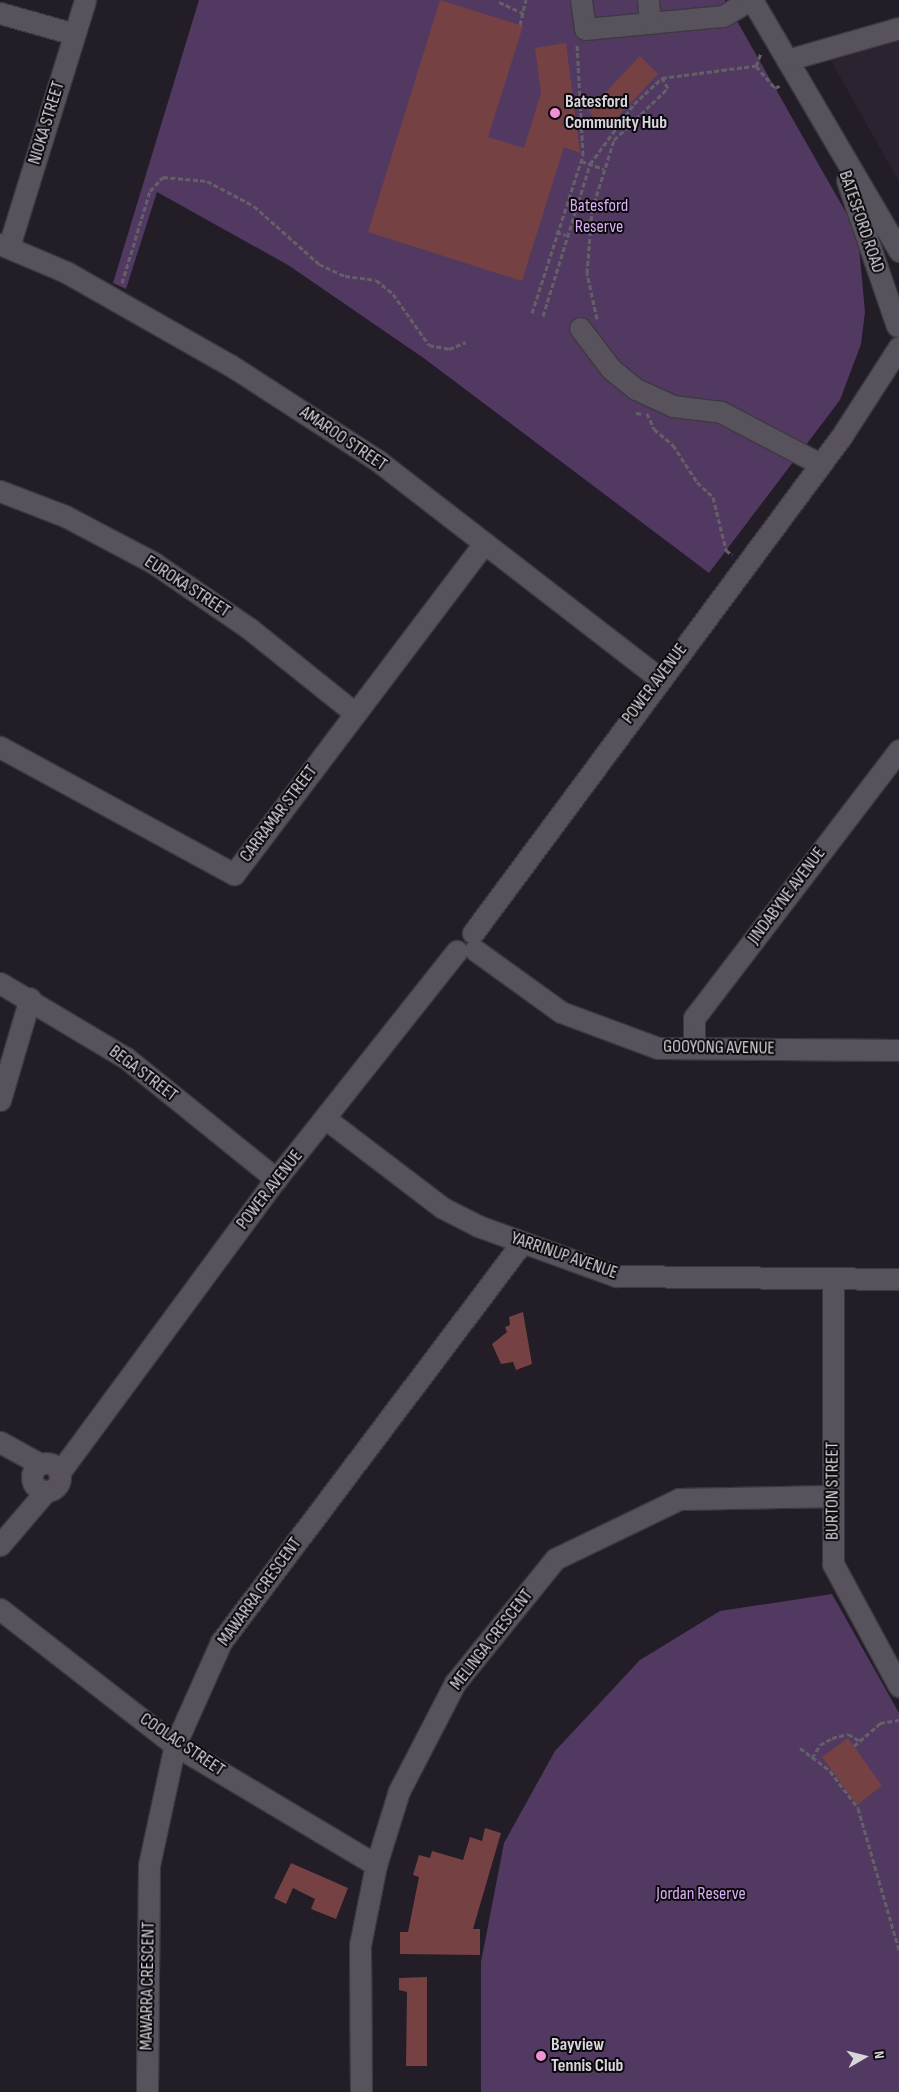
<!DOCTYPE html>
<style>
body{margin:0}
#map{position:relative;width:899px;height:2092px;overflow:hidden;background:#221d26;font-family:"Sofia Sans Condensed",sans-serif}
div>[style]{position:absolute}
.built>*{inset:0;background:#2c2331}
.green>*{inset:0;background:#523961}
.building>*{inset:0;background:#764142}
.path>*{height:3px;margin-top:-1.5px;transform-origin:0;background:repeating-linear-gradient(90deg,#646067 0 5px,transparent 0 7.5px)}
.roads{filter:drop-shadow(1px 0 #3d3940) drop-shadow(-1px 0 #3d3940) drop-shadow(0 1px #3d3940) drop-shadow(0 -1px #3d3940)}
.minor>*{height:21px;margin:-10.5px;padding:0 10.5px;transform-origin:10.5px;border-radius:10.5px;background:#58525c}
.minor>.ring{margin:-10.5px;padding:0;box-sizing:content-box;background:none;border:21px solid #58525c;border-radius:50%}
.dots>*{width:14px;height:14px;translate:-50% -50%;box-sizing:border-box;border:2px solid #0a080c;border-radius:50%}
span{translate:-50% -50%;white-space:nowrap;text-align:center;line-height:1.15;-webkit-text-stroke:4px #0a080c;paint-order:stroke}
.poi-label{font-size:18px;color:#d9d6db;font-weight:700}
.left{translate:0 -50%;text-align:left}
.street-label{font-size:18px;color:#d9d6db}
.park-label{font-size:18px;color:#d9aff3}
.north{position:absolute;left:839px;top:2032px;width:50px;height:50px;-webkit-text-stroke:4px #0a080c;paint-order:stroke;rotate:82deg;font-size:14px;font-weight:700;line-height:20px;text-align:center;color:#d9d6db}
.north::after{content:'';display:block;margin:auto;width:18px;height:22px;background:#d9d6db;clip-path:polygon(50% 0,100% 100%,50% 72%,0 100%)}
</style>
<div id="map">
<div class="built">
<div style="clip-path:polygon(899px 40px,899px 182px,831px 61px)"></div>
</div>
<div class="green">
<div style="clip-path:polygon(199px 0,725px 0,848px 216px,859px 247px,865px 312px,861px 344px,840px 400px,709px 573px,425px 359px,288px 265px,157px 192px,126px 289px,113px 283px)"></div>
<div style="clip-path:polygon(832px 1594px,899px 1713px,899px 2092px,481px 2092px,481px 1962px,504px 1843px,555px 1751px,640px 1660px,720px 1611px)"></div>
</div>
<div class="building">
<div style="clip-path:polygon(440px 0,523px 26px,488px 137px,524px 148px,541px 93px,535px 48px,566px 43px,580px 153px,564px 147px,522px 281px,368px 232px)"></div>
<div style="clip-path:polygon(640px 56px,658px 74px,606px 129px,588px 111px)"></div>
<div style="clip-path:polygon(523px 1312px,532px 1364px,516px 1370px,513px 1362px,501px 1364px,492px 1344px,507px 1332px,505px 1327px,510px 1325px,509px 1317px)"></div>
<div style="clip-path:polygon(848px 1738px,882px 1786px,857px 1805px,822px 1757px)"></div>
<div style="clip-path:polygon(485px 1828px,501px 1833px,473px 1929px,480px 1929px,480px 1955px,400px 1954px,400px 1932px,408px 1932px,419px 1877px,413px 1875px,419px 1855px,430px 1858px,432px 1851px,463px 1860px,470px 1837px,482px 1841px)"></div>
<div style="clip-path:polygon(291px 1863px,348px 1888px,336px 1919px,311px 1909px,315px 1899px,293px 1888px,286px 1904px,274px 1898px)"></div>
<div style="clip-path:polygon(427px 1977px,427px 2066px,406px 2066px,407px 1992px,399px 1990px,399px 1978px)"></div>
</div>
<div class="path">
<div style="left:499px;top:2px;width:26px;rotate:25deg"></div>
<div style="left:520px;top:25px;width:26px;rotate:-77deg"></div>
<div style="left:756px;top:66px;width:14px;rotate:-69deg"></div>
<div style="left:581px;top:161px;width:24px;rotate:19deg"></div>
<div style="left:556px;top:232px;width:10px;rotate:17deg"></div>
<div style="left:122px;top:283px;width:96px;rotate:-73.1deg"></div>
<div style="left:150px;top:191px;width:19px;rotate:-47deg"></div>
<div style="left:163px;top:177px;width:44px;rotate:5.2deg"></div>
<div style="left:207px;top:181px;width:53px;rotate:28deg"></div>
<div style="left:254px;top:206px;width:87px;rotate:41.7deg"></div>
<div style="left:319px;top:264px;width:29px;rotate:25deg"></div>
<div style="left:345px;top:276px;width:31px;rotate:7deg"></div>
<div style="left:376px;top:280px;width:22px;rotate:39deg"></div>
<div style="left:393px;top:294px;width:62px;rotate:54.8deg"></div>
<div style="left:429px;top:345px;width:20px;rotate:11deg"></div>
<div style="left:449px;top:349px;width:18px;rotate:-22deg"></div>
<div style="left:532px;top:313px;width:166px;rotate:-72.1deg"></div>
<div style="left:583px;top:155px;width:111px;rotate:-93.1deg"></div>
<div style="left:543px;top:316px;width:159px;rotate:-72.8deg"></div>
<div style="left:590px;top:164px;width:74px;rotate:-53.7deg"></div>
<div style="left:634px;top:104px;width:38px;rotate:-43deg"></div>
<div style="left:662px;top:78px;width:61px;rotate:-7.6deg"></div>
<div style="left:722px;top:70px;width:34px;rotate:-7deg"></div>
<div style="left:756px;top:66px;width:29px;rotate:49deg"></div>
<div style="left:775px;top:88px;width:7px;rotate:-27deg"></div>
<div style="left:597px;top:319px;width:47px;rotate:-102.3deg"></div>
<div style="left:587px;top:273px;width:63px;rotate:-85.5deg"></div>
<div style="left:592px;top:210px;width:73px;rotate:-72.6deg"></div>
<div style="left:614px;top:140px;width:75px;rotate:-43.9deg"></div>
<div style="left:668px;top:88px;width:12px;rotate:-121deg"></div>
<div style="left:636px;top:413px;width:7px;rotate:8deg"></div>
<div style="left:647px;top:413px;width:17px;rotate:66deg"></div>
<div style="left:654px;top:429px;width:25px;rotate:40deg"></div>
<div style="left:673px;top:445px;width:44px;rotate:57deg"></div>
<div style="left:697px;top:482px;width:22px;rotate:43deg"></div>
<div style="left:713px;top:497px;width:55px;rotate:76.2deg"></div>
<div style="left:726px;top:550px;width:8px;rotate:40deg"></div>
<div style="left:854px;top:1746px;width:35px;rotate:-41deg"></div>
<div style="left:880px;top:1723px;width:19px;rotate:-9deg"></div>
<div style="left:800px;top:1748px;width:38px;rotate:37deg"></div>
<div style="left:830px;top:1771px;width:46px;rotate:52.9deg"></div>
<div style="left:858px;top:1808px;width:148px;rotate:73.9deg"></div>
<div style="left:812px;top:1758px;width:15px;rotate:-58deg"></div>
<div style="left:820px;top:1745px;width:14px;rotate:-30deg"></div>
<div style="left:832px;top:1738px;width:16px;rotate:-14deg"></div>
<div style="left:848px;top:1734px;width:14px;rotate:30deg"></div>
</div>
<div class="roads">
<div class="minor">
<div style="left:581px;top:0;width:29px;rotate:82deg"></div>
<div style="left:585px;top:29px;width:139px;rotate:-5.4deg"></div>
<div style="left:723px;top:16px;width:31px;rotate:-31deg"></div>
<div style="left:648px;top:0;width:23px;rotate:85deg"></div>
<div style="left:752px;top:0;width:291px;rotate:59.6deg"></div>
<div style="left:0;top:13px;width:77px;rotate:15.8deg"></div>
<div style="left:787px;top:60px;width:116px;rotate:-15.9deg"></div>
<div style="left:847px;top:180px;width:154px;rotate:71.1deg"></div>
<div style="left:0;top:244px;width:72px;rotate:23deg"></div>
<div style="left:66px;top:272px;width:189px;rotate:29.6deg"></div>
<div style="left:230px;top:365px;width:175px;rotate:32.9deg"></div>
<div style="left:377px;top:460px;width:356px;rotate:37.7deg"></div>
<div style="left:9px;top:246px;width:257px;rotate:-72.8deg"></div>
<div style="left:580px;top:328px;width:51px;rotate:52.9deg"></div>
<div style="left:611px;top:369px;width:32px;rotate:39deg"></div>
<div style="left:636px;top:389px;width:41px;rotate:24.7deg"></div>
<div style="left:673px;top:406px;width:48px;rotate:7.1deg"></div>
<div style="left:721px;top:412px;width:112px;rotate:27.7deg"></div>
<div style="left:0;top:491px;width:70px;rotate:21deg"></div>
<div style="left:65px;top:516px;width:101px;rotate:27.8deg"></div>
<div style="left:154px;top:563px;width:116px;rotate:34.5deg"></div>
<div style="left:250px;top:629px;width:134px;rotate:38.7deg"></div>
<div style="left:0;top:747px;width:266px;rotate:28.5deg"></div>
<div style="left:234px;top:874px;width:415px;rotate:-52.9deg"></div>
<div style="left:473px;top:933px;width:618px;rotate:-53.43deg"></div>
<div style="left:841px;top:437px;width:107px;rotate:-57.2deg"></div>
<div style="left:475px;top:950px;width:106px;rotate:35.8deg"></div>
<div style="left:561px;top:1012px;width:103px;rotate:20.4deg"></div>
<div style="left:658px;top:1048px;width:241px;rotate:0.5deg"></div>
<div style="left:0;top:983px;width:147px;rotate:30.8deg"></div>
<div style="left:126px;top:1058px;width:193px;rotate:38.9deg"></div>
<div style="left:694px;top:1048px;width:30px;rotate:-90deg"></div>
<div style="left:694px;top:1018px;width:337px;rotate:-52.6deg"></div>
<div style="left:0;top:1100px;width:106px;rotate:-73.6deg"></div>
<div style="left:326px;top:1119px;width:147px;rotate:37.3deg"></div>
<div style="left:443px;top:1208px;width:39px;rotate:27deg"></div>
<div style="left:478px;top:1226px;width:147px;rotate:19.9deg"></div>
<div style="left:616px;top:1276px;width:283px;rotate:0.6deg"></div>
<div style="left:833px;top:1279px;width:285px;rotate:90deg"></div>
<div style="left:833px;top:1564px;width:139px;rotate:61.6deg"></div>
<div style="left:0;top:1442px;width:46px;rotate:28.8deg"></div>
<div class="ring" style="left:32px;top:1463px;width:7px;height:7px"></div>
<div style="left:59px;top:1473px;width:365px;rotate:-53.6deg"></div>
<div style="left:276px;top:1179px;width:291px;rotate:-51.6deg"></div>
<div style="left:0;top:1545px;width:71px;rotate:-49.6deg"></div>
<div style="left:0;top:1609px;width:222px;rotate:37.9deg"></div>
<div style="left:175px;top:1745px;width:234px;rotate:30.8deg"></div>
<div style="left:147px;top:2092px;width:227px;rotate:-89.5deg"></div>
<div style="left:149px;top:1865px;width:123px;rotate:-77.8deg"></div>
<div style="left:175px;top:1745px;width:113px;rotate:-65.9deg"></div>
<div style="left:221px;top:1642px;width:500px;rotate:-53deg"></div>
<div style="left:361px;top:2092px;width:147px;rotate:-90.4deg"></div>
<div style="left:360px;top:1945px;width:82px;rotate:-78.7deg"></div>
<div style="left:376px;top:1865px;width:77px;rotate:-72.7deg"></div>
<div style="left:399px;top:1791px;width:122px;rotate:-62.6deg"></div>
<div style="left:455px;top:1683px;width:159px;rotate:-51.1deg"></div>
<div style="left:555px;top:1559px;width:138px;rotate:-25.8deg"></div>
<div style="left:679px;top:1499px;width:153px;rotate:-1.1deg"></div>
</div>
</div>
<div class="dots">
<div style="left:555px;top:113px;background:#f391d6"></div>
<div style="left:541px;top:2056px;background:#f391d6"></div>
</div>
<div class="poi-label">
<span class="left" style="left:565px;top:113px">Batesford<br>Community Hub</span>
<span class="left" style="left:551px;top:2056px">Bayview<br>Tennis Club</span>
</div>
<div class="street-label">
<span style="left:47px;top:123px;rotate:-73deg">NIOKA STREET</span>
<span style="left:861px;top:222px;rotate:71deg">BATESFORD ROAD</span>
<span style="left:343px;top:439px;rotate:34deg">AMAROO STREET</span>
<span style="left:187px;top:587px;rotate:33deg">EUROKA STREET</span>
<span style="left:655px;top:684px;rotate:-53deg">POWER AVENUE</span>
<span style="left:279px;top:814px;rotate:-53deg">CARRAMAR STREET</span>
<span style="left:787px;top:896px;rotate:-53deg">JINDABYNE AVENUE</span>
<span style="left:719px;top:1048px;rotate:1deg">GOOYONG AVENUE</span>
<span style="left:143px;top:1074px;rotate:37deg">BEGA STREET</span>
<span style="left:270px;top:1190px;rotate:-52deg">POWER AVENUE</span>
<span style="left:564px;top:1256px;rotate:19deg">YARRINUP AVENUE</span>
<span style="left:833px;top:1491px;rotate:-90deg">BURTON STREET</span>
<span style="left:260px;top:1592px;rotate:-54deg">MAWARRA CRESCENT</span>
<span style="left:492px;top:1640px;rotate:-52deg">MELINGA CRESCENT</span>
<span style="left:182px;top:1745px;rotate:34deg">COOLAC STREET</span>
<span style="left:148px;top:1986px;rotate:-89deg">MAWARRA CRESCENT</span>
</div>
<div class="park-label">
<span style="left:599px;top:217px">Batesford<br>Reserve</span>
<span style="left:701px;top:1894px">Jordan Reserve</span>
</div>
<div class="north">N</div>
</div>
